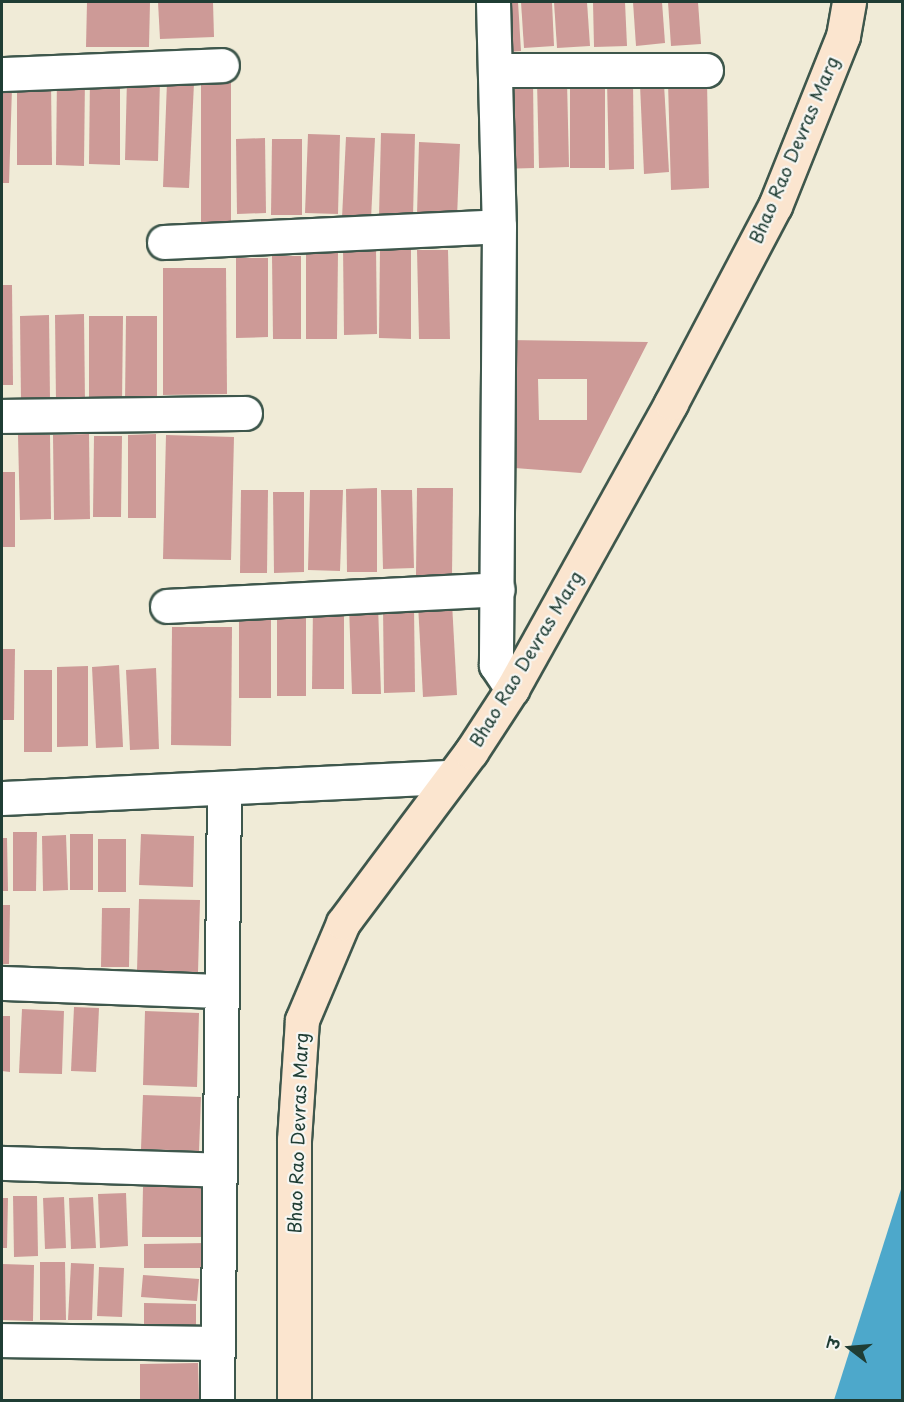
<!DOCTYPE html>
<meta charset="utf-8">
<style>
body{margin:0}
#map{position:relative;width:904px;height:1402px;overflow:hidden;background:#f0ebd7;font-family:"Playpen Sans","Playpen Sans Deva",sans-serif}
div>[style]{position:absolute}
.water>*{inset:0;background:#4da8cb}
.building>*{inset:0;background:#cd9a97}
.roads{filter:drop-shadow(2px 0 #3e574c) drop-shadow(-2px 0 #3e574c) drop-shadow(0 2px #3e574c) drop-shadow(0 -2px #3e574c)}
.street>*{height:33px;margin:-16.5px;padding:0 16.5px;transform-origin:16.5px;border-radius:16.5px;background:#fff}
.secondary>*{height:33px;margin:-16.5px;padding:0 16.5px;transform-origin:16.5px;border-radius:16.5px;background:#fbe5cf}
span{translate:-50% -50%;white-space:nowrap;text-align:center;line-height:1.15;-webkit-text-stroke:4.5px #f6f6f2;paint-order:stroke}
.street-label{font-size:18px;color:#1f3d34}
.frame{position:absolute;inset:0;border:3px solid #1f3d34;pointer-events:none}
.north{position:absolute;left:820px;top:1318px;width:60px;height:60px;-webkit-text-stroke:4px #f6f6f2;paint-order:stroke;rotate:286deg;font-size:16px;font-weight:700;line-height:24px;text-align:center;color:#1f3d34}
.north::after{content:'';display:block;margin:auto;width:21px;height:27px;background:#1f3d34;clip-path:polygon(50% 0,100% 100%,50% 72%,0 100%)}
</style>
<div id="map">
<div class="water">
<div style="clip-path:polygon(902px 1186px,902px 1400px,834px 1400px)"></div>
</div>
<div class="building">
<div style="clip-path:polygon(87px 2px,150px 2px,149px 47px,86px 47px)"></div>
<div style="clip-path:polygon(158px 2px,213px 2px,214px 37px,160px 39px)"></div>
<div style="clip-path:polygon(503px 2px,518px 2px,521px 51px,507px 52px)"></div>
<div style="clip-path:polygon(521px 2px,552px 2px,554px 46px,524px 48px)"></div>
<div style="clip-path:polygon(554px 2px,587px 2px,590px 46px,557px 48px)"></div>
<div style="clip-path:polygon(593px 2px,625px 2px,627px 46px,594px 47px)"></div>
<div style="clip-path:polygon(633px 2px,662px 2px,665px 43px,636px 46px)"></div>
<div style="clip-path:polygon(668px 2px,698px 2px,701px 44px,671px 46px)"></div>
<div style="clip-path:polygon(90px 75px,120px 75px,120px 165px,89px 164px)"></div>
<div style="clip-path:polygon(57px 76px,85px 76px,84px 166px,56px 165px)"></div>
<div style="clip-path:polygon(231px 77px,231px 230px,201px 230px,201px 78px)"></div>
<div style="clip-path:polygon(500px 78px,533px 78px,534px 168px,502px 169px)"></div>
<div style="clip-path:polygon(127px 79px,160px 80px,158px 161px,125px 160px)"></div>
<div style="clip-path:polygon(570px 79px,605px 79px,605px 168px,570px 168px)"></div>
<div style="clip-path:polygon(537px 81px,567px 81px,569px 167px,539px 168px)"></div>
<div style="clip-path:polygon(607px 81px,633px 81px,634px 169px,609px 170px)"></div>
<div style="clip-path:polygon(707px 81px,709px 188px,671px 190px,668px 82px)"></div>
<div style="clip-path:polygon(51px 82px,52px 165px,17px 165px,17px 83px)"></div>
<div style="clip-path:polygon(167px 82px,194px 83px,189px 188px,163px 187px)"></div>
<div style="clip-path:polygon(664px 84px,669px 172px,644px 174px,640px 85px)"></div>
<div style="clip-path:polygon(2px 88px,12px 88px,9px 183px,2px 183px)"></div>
<div style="clip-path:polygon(381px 133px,415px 134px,413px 217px,379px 217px)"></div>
<div style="clip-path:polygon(308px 134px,340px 135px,338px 214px,305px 213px)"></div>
<div style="clip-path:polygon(346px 137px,375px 138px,371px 219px,342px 218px)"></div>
<div style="clip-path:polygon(265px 138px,266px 213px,237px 214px,236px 139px)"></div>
<div style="clip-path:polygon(272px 139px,302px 139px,302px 215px,271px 215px)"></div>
<div style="clip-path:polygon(419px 142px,460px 144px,457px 217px,417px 215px)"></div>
<div style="clip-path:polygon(343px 247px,376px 247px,377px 334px,344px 335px)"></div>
<div style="clip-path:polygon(380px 248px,411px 248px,411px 339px,379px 338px)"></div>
<div style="clip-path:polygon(417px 250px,448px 250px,450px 339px,419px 339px)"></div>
<div style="clip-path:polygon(306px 253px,338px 253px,337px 339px,306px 339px)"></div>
<div style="clip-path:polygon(272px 256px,301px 256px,301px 339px,273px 339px)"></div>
<div style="clip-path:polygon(236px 258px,268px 258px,268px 337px,236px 338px)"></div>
<div style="clip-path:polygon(163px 268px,226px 268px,227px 394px,163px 395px)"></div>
<div style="clip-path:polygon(2px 285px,12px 285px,13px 385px,2px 385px)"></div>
<div style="clip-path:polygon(84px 314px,85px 403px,56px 403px,55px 315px)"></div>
<div style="clip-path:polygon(49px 315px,50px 400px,21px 401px,20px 316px)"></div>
<div style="clip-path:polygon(89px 316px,123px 316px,122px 403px,89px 404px)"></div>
<div style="clip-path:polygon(126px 316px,157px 316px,157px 402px,125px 402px)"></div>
<div style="clip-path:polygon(evenodd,503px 340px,648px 342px,581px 473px,503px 467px,503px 340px,538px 379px,587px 379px,587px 420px,539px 420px,538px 379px)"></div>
<div style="clip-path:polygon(89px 434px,90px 519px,54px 520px,53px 435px)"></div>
<div style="clip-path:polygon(156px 434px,156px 518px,128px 518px,128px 435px)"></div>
<div style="clip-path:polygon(18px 435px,50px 435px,51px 519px,20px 520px)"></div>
<div style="clip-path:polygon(166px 435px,234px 437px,231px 560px,163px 559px)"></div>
<div style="clip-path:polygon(94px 436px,122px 436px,121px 517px,93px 517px)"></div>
<div style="clip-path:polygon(2px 472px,15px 472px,15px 547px,2px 547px)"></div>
<div style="clip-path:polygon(377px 488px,377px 572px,347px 572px,346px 489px)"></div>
<div style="clip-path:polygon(417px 488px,453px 488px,452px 576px,416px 576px)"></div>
<div style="clip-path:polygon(241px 490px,268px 490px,267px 573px,240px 573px)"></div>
<div style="clip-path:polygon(310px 490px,343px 490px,340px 571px,308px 570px)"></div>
<div style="clip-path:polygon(381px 490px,412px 490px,414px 568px,383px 569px)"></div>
<div style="clip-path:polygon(273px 492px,304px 492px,304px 572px,274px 573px)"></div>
<div style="clip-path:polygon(452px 603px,457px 695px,423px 697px,418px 604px)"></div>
<div style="clip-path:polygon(378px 605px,381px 694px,352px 694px,349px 606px)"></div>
<div style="clip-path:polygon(313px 606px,344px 606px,344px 689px,312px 689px)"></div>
<div style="clip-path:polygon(383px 607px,414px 607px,415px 692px,384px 693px)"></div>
<div style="clip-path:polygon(306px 612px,306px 696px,277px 696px,277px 613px)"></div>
<div style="clip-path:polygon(239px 614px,271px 614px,271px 698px,239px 698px)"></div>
<div style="clip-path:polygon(172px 627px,232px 627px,231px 746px,171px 745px)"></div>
<div style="clip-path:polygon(2px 649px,15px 649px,14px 720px,2px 720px)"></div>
<div style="clip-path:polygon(119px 665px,123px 747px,96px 748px,92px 667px)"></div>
<div style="clip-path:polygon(88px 666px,88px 746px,57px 747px,57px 667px)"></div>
<div style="clip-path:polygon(156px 668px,159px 749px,130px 750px,126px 670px)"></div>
<div style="clip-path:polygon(24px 670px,52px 670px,52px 752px,24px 752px)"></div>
<div style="clip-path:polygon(13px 832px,37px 832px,36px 891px,13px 891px)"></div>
<div style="clip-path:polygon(70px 834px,93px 834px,93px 890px,70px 890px)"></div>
<div style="clip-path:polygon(141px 834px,194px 836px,193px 887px,139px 885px)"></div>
<div style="clip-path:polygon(66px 835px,68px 890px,43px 891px,42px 836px)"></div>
<div style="clip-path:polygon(2px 838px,7px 838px,8px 891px,2px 891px)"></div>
<div style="clip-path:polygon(98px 839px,126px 839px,126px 892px,98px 892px)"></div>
<div style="clip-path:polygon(139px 899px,200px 900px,198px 972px,137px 971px)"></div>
<div style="clip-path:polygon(2px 905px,10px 905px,9px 964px,2px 964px)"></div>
<div style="clip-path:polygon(102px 908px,130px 908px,129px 967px,101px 967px)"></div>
<div style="clip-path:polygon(74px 1007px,99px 1008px,96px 1072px,71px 1071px)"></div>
<div style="clip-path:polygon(22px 1009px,64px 1011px,62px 1074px,19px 1073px)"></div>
<div style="clip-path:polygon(145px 1011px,199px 1013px,197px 1087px,143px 1085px)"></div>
<div style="clip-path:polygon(2px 1016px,10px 1016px,10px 1072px,2px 1071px)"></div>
<div style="clip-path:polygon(143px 1095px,201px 1097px,199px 1151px,141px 1149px)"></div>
<div style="clip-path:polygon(143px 1187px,202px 1187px,202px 1237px,142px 1237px)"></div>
<div style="clip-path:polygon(126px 1193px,128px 1246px,100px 1248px,98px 1194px)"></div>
<div style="clip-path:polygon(13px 1196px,37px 1196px,38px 1256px,14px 1257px)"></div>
<div style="clip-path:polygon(64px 1197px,66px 1248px,45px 1249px,43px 1198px)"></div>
<div style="clip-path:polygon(93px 1197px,96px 1248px,71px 1249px,69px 1198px)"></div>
<div style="clip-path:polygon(2px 1198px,8px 1198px,7px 1248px,2px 1248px)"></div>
<div style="clip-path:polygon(207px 1243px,207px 1268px,144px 1268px,144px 1244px)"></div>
<div style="clip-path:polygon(40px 1262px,65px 1262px,66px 1320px,40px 1320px)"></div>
<div style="clip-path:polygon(71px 1263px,94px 1264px,92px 1320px,68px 1320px)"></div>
<div style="clip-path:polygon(2px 1264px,34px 1265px,33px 1321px,2px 1320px)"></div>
<div style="clip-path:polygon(99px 1267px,124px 1268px,122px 1317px,97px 1316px)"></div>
<div style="clip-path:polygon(143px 1275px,199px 1279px,197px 1301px,141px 1297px)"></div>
<div style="clip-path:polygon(144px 1303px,196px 1304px,196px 1328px,144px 1328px)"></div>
<div style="clip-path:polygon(198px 1363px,199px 1400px,140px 1400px,140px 1364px)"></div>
</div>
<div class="roads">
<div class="street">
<div style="left:493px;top:2px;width:224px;rotate:88.5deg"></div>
<div style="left:499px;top:226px;width:439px;rotate:90.4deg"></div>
<div style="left:496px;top:665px;width:29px;rotate:56deg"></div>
<div style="left:495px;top:70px;width:211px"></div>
<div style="left:2px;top:74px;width:220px;rotate:-2.3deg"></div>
<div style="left:164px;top:242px;width:335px;rotate:-2.7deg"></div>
<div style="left:2px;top:416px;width:243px;rotate:-0.7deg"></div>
<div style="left:167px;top:606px;width:331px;rotate:-2.9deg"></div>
<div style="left:2px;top:798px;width:450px;rotate:-2.7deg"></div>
<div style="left:2px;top:983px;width:220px;rotate:2.1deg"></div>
<div style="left:2px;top:1163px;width:218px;rotate:1.8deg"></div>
<div style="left:2px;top:1340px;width:216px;rotate:0.8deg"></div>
<div style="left:217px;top:1400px;width:612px;rotate:-89.34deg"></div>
</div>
<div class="secondary">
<div style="left:294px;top:1400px;width:260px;rotate:-90deg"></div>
<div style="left:294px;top:1140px;width:120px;rotate:-86.2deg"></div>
<div style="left:302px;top:1020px;width:105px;rotate:-67.1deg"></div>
<div style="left:343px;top:923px;width:214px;rotate:-53.2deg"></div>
<div style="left:471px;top:752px;width:75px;rotate:-56.9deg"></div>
<div style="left:512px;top:689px;width:327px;rotate:-60.9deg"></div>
<div style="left:671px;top:403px;width:223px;rotate:-62.2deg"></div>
<div style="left:775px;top:206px;width:183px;rotate:-68.2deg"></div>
<div style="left:843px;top:36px;width:35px;rotate:-80deg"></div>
</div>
</div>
<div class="street-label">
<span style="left:794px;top:150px;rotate:-67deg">Bhao Rao Devras Marg</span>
<span style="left:526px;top:659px;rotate:-59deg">Bhao Rao Devras Marg</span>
<span style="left:298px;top:1133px;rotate:-88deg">Bhao Rao Devras Marg</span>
</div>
<div class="frame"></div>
<div class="north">उ</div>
</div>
